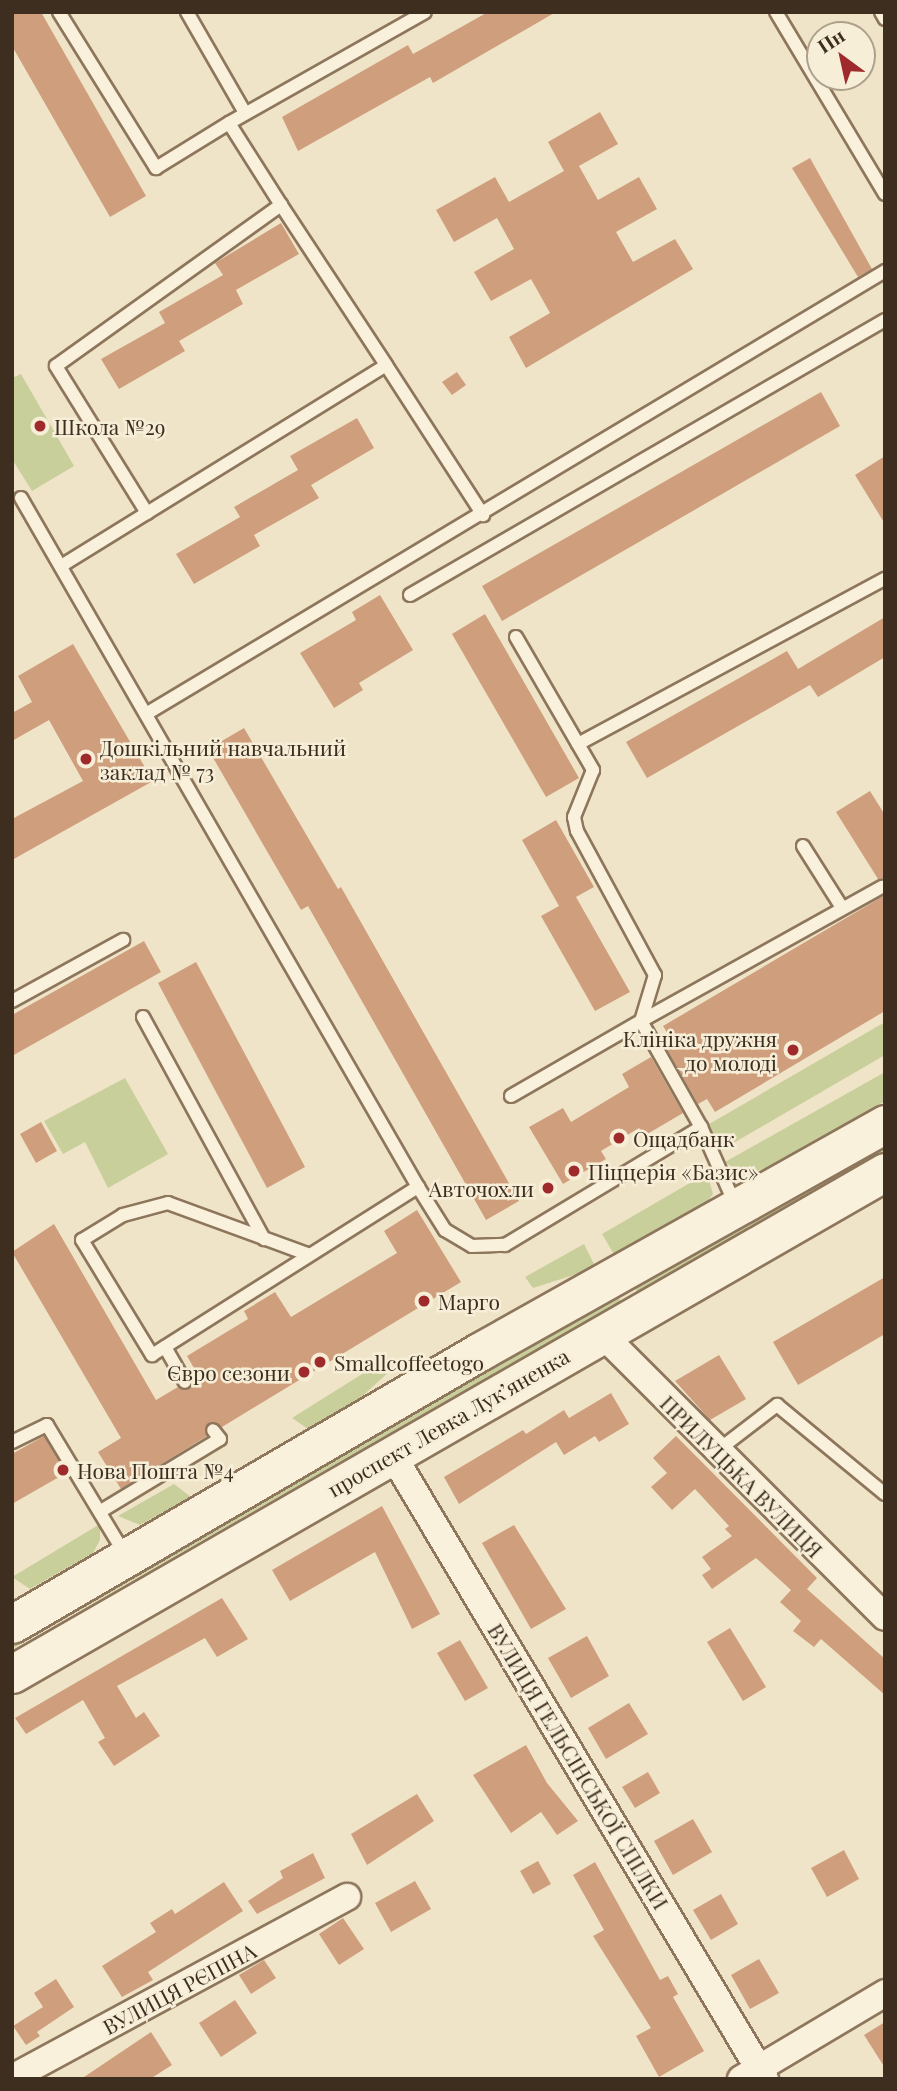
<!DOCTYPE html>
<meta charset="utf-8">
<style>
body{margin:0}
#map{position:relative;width:897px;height:2091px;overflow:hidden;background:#f0e4c8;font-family:"Playfair Display",serif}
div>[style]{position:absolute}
.green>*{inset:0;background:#c9cf9b}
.building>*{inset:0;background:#cf9f7d}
.roads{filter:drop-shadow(2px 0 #8d765c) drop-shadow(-2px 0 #8d765c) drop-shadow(0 2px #8d765c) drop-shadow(0 -2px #8d765c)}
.service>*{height:12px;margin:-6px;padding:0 6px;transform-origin:6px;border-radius:6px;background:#faf1dc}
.minor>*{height:26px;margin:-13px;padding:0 13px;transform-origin:13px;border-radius:13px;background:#faf1dc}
.secondary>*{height:37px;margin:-18.5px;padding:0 18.5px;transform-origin:18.5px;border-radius:18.5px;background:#faf1dc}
.dots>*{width:19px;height:19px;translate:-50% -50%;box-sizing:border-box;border:4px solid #f7eed8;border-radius:50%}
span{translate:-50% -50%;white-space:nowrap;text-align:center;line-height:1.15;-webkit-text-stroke:5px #f7eed8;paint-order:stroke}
.poi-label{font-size:21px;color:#3d2e20}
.left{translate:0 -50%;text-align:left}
.right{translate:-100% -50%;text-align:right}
.street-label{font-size:21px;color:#3d2e20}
.frame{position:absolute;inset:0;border:14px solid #3d2e20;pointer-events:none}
.north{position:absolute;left:806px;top:21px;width:70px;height:70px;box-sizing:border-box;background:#f7eed8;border:2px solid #ada18e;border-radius:50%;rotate:327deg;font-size:19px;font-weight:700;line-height:28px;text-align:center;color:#3d2e20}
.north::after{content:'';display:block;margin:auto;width:24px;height:32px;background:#9e2a2b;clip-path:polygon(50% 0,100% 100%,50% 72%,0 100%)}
</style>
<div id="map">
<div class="green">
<div style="clip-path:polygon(21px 374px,74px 466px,32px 491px,12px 459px,12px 378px)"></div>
<div style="clip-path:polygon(885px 1022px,885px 1055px,718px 1152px,704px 1127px)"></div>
<div style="clip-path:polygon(885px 1072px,885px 1101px,770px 1167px,742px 1175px,725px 1162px)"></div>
<div style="clip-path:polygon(125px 1078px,168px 1154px,108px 1188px,85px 1142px,63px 1154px,44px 1121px)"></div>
<div style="clip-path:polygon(885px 1144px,885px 1155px,638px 1293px,633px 1285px)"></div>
<div style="clip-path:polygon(707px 1173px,713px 1194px,703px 1208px,615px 1256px,602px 1234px)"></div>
<div style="clip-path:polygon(584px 1244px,596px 1268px,533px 1288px,525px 1277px)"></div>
<div style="clip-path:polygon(616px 1294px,621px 1301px,12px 1649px,12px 1641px)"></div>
<div style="clip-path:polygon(386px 1359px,390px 1371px,347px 1410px,311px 1431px,292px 1418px)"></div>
<div style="clip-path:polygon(174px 1484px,191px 1497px,140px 1525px,118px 1516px)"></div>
<div style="clip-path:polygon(100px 1524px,100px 1540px,93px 1553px,30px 1589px,12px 1577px)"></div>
</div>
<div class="building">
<div style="clip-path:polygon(12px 12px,41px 12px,146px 196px,110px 217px,12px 46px)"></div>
<div style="clip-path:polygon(488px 12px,556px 12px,433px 83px,430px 77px,298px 151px,282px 117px,408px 45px,413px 54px)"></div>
<div style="clip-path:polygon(600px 112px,618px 144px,579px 166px,598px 200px,639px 177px,657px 209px,616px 232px,633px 262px,675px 239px,693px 269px,526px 368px,509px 337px,550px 313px,531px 279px,491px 301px,474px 272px,514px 249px,497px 218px,454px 242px,436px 210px,495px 177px,509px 202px,564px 171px,548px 142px)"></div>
<div style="clip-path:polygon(810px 158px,872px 269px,858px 277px,792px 168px)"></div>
<div style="clip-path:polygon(281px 223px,299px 254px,236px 290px,243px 304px,179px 341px,185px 351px,119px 389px,101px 359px,165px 323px,159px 312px,223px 275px,215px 263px)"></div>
<div style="clip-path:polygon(457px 372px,466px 385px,452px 395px,442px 382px)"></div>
<div style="clip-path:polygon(821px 392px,840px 426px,502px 621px,482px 586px)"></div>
<div style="clip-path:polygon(357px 418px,374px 448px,311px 485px,319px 498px,254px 535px,260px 546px,194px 584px,176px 554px,240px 517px,234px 507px,298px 470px,290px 456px)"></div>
<div style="clip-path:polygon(885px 456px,885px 524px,855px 475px)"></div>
<div style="clip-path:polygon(380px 595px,413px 650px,359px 683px,363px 690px,334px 708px,300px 653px,356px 620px,352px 612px)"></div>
<div style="clip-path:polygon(485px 614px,579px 778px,546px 797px,452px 634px)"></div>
<div style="clip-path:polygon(885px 617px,885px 657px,818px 697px,810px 685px,647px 778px,626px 742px,787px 651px,798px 669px)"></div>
<div style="clip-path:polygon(73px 644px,153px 781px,12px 860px,12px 819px,83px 781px,49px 720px,12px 741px,12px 713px,32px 702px,18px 676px)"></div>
<div style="clip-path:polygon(244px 728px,338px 889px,341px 887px,519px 1201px,486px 1220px,308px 906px,301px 910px,208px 749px)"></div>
<div style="clip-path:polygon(870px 791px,885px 815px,885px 879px,878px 879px,836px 812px)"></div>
<div style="clip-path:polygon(556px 820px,594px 887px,576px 897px,630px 992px,595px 1011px,541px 916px,559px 906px,522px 840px)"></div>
<div style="clip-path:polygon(885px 895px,885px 1011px,715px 1112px,707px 1099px,698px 1104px,666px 1048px,674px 1044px,663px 1026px)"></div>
<div style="clip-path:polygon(144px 941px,161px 972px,12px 1056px,12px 1015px)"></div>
<div style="clip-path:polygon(196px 962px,305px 1167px,267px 1188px,158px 983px)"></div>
<div style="clip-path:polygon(651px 1057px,683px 1113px,644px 1136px,639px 1128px,601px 1151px,606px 1159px,563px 1184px,529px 1127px,563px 1108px,571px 1122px,629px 1087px,622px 1074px)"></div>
<div style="clip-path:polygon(41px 1122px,57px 1151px,36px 1163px,20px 1134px)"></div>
<div style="clip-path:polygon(417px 1210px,461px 1282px,222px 1427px,208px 1423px,207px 1436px,121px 1489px,98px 1452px,121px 1438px,12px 1252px,54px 1224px,156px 1400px,178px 1387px,190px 1389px,198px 1375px,187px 1356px,248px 1319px,244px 1311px,275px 1292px,291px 1317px,397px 1253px,384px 1231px)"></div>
<div style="clip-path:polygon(885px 1277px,885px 1334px,798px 1385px,773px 1342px)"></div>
<div style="clip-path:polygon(719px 1355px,746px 1399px,710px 1420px,675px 1381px)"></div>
<div style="clip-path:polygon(611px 1393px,629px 1424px,599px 1442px,595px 1436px,564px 1455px,556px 1442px,459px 1504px,444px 1477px,523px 1430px,526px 1434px,564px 1410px,569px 1418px)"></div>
<div style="clip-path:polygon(44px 1436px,66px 1473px,12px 1504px,12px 1454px)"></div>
<div style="clip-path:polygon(676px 1436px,817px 1578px,807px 1589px,885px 1659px,885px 1695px,821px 1639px,814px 1647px,793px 1631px,801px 1621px,780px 1602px,791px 1590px,756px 1558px,712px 1589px,702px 1575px,711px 1569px,702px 1557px,732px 1536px,725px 1529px,729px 1526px,695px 1489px,672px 1510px,651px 1487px,667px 1473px,653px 1458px)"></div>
<div style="clip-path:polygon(382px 1506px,440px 1614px,412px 1629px,375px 1552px,290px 1601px,272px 1570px)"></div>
<div style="clip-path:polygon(514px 1525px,566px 1609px,531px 1629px,482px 1543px)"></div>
<div style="clip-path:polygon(222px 1598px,248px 1639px,217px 1657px,205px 1638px,117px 1686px,136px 1718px,144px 1712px,160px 1736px,114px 1766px,98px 1742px,105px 1738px,83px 1700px,26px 1734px,15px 1718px)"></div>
<div style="clip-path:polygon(730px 1628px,766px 1687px,743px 1701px,707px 1642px)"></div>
<div style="clip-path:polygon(587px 1636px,609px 1676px,571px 1698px,548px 1658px)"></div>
<div style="clip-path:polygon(460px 1640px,488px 1688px,465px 1701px,437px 1653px)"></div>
<div style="clip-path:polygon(629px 1703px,648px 1734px,606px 1759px,588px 1728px)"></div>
<div style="clip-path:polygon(526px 1745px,547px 1783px,578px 1821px,557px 1835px,541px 1812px,511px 1833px,473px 1775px)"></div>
<div style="clip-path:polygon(648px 1772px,660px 1793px,635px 1808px,622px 1787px)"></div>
<div style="clip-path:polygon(417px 1794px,434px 1821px,367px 1865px,351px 1834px)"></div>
<div style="clip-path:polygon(693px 1819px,712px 1852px,673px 1875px,654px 1841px)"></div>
<div style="clip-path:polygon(844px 1850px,859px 1879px,827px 1897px,811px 1868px)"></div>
<div style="clip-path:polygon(313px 1853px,325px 1878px,257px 1914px,248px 1901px,283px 1878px,280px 1871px)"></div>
<div style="clip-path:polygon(538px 1861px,551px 1884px,533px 1894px,520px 1871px)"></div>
<div style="clip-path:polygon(595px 1862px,660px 1980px,668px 1976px,678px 1994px,673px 1997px,704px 2051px,659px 2077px,636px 2036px,651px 2028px,593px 1936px,604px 1930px,573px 1875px)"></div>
<div style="clip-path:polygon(415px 1881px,431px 1909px,391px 1932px,375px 1903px)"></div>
<div style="clip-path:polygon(224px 1882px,243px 1911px,148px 1972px,153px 1980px,122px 1997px,102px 1966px,156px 1932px,150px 1923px,172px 1909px,175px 1914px)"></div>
<div style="clip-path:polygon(721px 1894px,738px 1924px,711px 1940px,693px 1910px)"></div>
<div style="clip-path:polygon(343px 1918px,364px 1949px,339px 1965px,319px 1934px)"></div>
<div style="clip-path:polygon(759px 1959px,779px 1993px,750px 2009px,731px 1975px)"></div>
<div style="clip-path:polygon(264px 1960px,276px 1978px,251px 1994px,239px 1975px)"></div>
<div style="clip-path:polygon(56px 1979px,74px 2007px,37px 2032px,40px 2036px,26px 2045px,13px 2026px,43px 2007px,34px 1993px)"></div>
<div style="clip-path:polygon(235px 2000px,257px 2033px,221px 2057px,199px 2023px)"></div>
<div style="clip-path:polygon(885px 2022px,885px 2068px,864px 2035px)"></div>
<div style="clip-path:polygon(151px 2032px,172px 2065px,150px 2079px,81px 2079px)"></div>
</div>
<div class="roads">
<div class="service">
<div style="left:59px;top:12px;width:184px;rotate:58.1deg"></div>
<div style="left:156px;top:168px;width:86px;rotate:-31.7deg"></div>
<div style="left:187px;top:12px;width:116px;rotate:60.1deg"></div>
<div style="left:776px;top:12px;width:212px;rotate:59.1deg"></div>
<div style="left:881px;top:12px;width:8px;rotate:60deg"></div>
<div style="left:281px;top:205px;width:97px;rotate:-122.4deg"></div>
<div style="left:229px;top:123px;width:225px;rotate:-29.5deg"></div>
<div style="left:21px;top:498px;width:795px;rotate:60.05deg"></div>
<div style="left:147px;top:513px;width:173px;rotate:-121.8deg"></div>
<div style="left:56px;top:366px;width:277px;rotate:-35.6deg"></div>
<div style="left:281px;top:205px;width:191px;rotate:56.7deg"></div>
<div style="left:61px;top:566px;width:382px;rotate:-31.7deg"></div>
<div style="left:386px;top:365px;width:179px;rotate:57.1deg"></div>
<div style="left:410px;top:595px;width:549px;rotate:-30.07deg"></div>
<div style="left:516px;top:637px;width:154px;rotate:59.9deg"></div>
<div style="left:593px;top:770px;width:51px;rotate:112deg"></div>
<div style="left:574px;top:817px;width:14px;rotate:78deg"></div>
<div style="left:577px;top:831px;width:164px;rotate:61.6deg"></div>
<div style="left:655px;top:975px;width:48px;rotate:106.9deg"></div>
<div style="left:641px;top:1021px;width:276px;rotate:-29.1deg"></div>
<div style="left:146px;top:714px;width:862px;rotate:-30.94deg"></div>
<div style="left:578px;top:744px;width:349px;rotate:-28.3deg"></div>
<div style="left:803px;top:846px;width:71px;rotate:57.7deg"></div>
<div style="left:12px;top:1001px;width:127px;rotate:-28.8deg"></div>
<div style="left:143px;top:1017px;width:253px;rotate:61.4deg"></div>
<div style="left:511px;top:1096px;width:150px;rotate:-30deg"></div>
<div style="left:641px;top:1021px;width:122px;rotate:60.5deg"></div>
<div style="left:701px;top:1127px;width:84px;rotate:66.2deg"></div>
<div style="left:307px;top:1254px;width:148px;rotate:-159.9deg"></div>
<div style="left:168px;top:1203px;width:47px;rotate:165.1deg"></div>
<div style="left:123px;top:1215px;width:48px;rotate:148.6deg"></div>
<div style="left:82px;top:1240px;width:135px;rotate:58.7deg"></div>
<div style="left:152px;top:1355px;width:315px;rotate:-32.3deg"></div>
<div style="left:418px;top:1187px;width:51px;rotate:57.9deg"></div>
<div style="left:445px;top:1230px;width:31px;rotate:31deg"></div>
<div style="left:472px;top:1246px;width:33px;rotate:-2deg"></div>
<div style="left:505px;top:1245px;width:229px;rotate:-31deg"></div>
<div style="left:165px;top:1347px;width:40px;rotate:60.3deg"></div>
<div style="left:12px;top:1442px;width:39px;rotate:-26deg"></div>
<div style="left:47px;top:1425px;width:153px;rotate:58.9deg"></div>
<div style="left:717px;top:1451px;width:76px;rotate:-37.5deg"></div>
<div style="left:777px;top:1405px;width:140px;rotate:39.5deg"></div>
<div style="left:101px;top:1511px;width:139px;rotate:-31.2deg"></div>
<div style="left:220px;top:1439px;width:11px;rotate:-128deg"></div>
</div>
<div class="minor">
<div style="left:602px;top:1334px;width:400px;rotate:45deg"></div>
<div style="left:392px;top:1454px;width:728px;rotate:59.17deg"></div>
<div style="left:12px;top:2078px;width:381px;rotate:-28.4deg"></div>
<div style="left:741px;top:2079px;width:168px;rotate:-30.8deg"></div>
</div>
<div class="secondary">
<div style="left:12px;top:1624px;width:540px;rotate:-30.22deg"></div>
<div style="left:479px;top:1352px;width:466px;rotate:-29.3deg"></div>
<div style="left:12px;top:1674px;width:1007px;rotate:-29.9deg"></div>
</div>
</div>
<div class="dots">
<div style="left:40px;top:426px;background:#9e2a2b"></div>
<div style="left:86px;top:759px;background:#9e2a2b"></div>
<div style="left:793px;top:1050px;background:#9e2a2b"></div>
<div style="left:619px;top:1138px;background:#9e2a2b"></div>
<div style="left:574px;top:1171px;background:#9e2a2b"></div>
<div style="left:548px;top:1188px;background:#9e2a2b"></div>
<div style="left:424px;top:1301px;background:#9e2a2b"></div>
<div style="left:320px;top:1362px;background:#9e2a2b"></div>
<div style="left:304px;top:1372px;background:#9e2a2b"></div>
<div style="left:63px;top:1470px;background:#9e2a2b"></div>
</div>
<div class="poi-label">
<span class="left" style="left:54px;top:426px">Школа №29</span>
<span class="left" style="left:100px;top:759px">Дошкільний навчальний<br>заклад № 73</span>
<span class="right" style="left:777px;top:1050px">Клініка дружня<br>до молоді</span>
<span class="left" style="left:633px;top:1138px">Ощадбанк</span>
<span class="left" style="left:588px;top:1171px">Піццерія «Базис»</span>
<span class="right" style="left:534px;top:1188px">Авточохли</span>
<span class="left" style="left:438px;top:1301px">Марго</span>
<span class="left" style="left:334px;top:1362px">Smallcoffeetogo</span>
<span class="right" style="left:290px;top:1372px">Євро сезони</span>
<span class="left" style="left:77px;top:1470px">Нова Пошта №4</span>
</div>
<div class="street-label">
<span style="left:448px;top:1422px;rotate:-30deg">проспект Левка Лукʼяненка</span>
<span style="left:742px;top:1476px;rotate:45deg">ПРИЛУЦЬКА ВУЛИЦЯ</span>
<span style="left:579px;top:1766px;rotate:59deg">ВУЛИЦЯ ГЕЛЬСІНСЬКОЇ СПІЛКИ</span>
<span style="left:179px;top:1988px;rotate:-28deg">ВУЛИЦЯ РЄПІНА</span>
</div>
<div class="frame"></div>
<div class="north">Пн</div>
</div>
